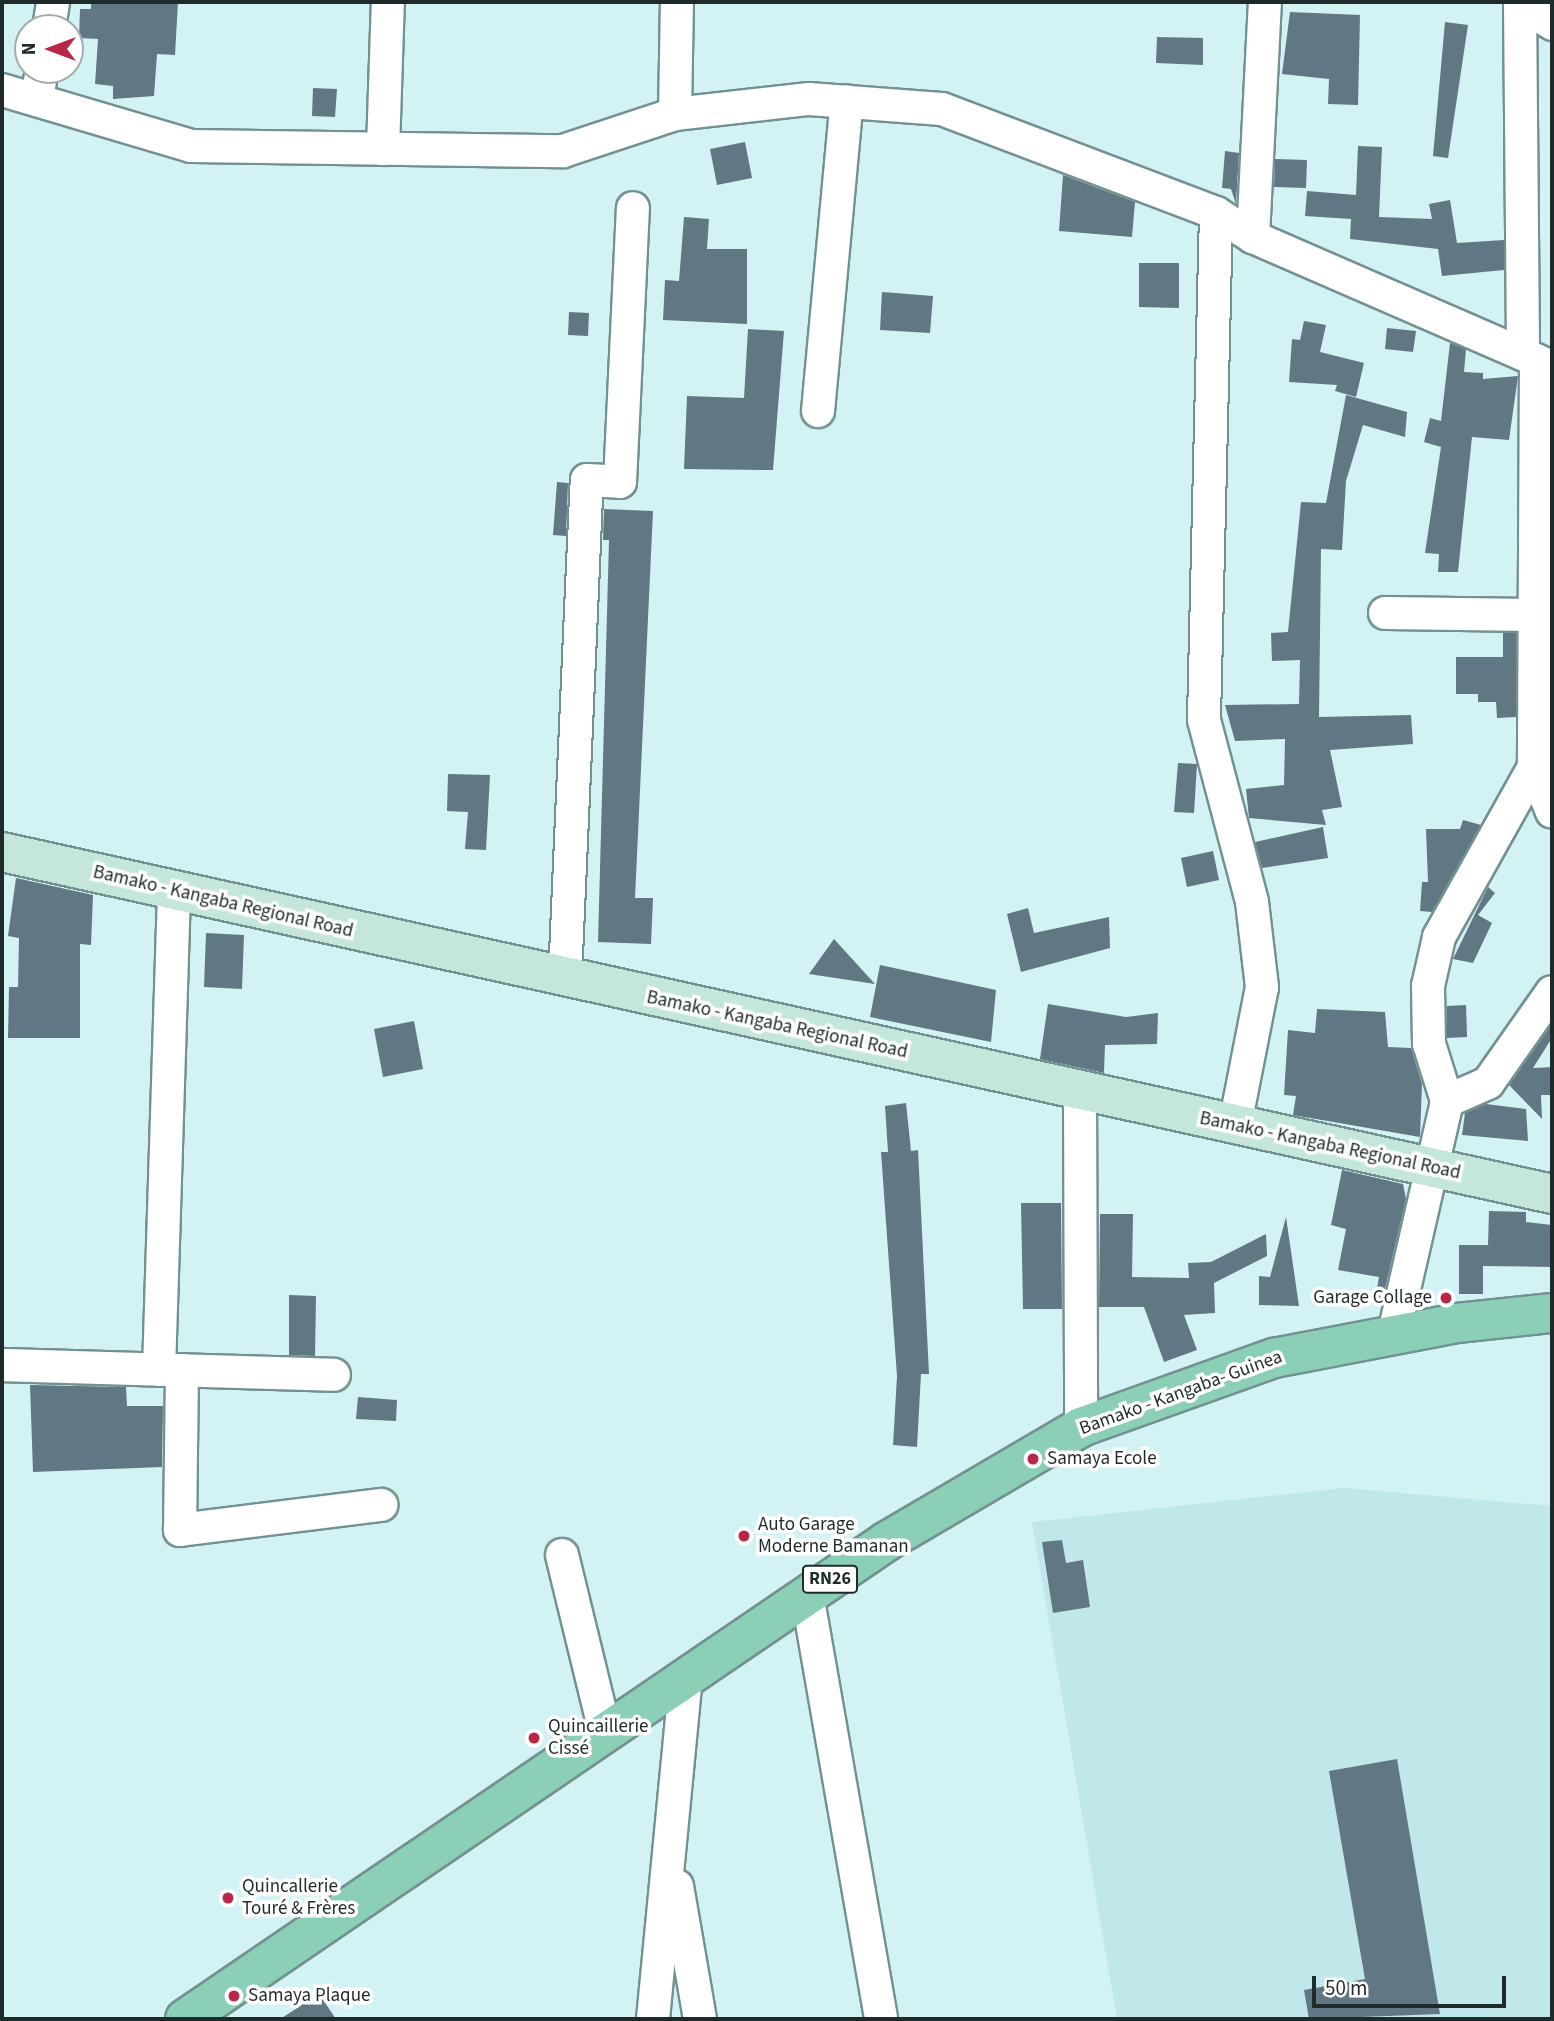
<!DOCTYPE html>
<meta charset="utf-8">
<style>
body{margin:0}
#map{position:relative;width:1554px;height:2021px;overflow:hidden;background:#d3f2f3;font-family:"Source Sans 3",sans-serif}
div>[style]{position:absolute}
.built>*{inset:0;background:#c0e7e9}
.building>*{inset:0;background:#627784}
.roads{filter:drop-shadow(2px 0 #749192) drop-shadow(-2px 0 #749192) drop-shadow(0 2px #749192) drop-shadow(0 -2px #749192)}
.street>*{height:32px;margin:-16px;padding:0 16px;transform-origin:16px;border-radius:16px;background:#fff}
.secondary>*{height:38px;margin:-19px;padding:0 19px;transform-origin:19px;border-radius:19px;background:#c5e7db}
.primary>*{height:38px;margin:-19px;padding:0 19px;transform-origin:19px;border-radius:19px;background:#8bcfb6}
.dots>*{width:19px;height:19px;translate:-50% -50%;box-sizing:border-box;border:4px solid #fff;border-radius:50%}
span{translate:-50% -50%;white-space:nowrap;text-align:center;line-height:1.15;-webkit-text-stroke:7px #fff;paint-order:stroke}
.shield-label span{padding:2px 5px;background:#fff;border:2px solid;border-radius:5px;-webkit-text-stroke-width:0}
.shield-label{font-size:18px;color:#1f2b2b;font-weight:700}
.street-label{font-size:19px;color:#1f2b2b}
.poi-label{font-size:19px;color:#1f2b2b}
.right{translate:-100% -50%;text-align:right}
.left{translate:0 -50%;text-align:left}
.frame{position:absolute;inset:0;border:4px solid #1f2b2b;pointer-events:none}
.north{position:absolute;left:14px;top:14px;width:70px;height:70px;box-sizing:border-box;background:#fff;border:2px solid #a5aaaa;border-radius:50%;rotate:270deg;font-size:19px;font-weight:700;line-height:28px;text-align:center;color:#1f2b2b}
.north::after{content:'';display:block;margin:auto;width:24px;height:32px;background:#b82748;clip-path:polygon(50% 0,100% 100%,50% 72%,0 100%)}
.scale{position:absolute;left:1312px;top:1976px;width:194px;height:32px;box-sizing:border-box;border:4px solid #1f2b2b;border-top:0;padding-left:9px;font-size:21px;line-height:24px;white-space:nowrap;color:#1f2b2b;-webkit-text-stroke:5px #fff;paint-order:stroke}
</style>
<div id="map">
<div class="built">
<div style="clip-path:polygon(1343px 1488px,1552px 1506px,1552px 2019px,1117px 2019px,1032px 1522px)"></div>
</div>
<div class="building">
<div style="clip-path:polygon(91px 2px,178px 2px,175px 55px,157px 54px,154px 96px,113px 99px,113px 86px,95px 84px,98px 39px,79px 38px,80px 9px,91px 9px)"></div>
<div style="clip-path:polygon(1290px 12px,1360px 15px,1358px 105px,1328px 104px,1329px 79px,1282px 74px)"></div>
<div style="clip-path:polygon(1445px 22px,1468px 25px,1448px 158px,1433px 156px)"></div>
<div style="clip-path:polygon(1157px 37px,1203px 38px,1203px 65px,1156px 63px)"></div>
<div style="clip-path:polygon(313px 88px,337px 89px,335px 117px,312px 116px)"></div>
<div style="clip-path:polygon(745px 142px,752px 178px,717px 185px,710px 149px)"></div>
<div style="clip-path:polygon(1358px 146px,1382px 147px,1379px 217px,1432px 219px,1429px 204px,1450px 200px,1457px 243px,1504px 240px,1504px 270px,1442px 276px,1438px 249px,1350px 239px,1351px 219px,1305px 216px,1307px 191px,1356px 195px)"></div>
<div style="clip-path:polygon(1225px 151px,1239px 153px,1236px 204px,1231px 189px,1222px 188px)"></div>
<div style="clip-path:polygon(1275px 159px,1307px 160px,1306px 188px,1274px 187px)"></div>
<div style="clip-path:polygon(1063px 175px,1135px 202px,1132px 237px,1059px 231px)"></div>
<div style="clip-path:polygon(684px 217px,709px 219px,707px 249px,747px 249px,747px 324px,663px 320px,665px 280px,679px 281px)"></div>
<div style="clip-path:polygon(1139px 263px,1179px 263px,1179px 308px,1139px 307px)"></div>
<div style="clip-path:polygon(882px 292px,933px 296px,930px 333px,880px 330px)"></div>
<div style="clip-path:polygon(569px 312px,589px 313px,588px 336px,568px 335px)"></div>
<div style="clip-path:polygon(1304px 321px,1326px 325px,1320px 352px,1364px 363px,1356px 397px,1335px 391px,1337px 385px,1289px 382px,1292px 339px,1300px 340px)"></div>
<div style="clip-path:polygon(1387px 328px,1416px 331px,1413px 352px,1385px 349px)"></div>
<div style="clip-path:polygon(748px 329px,784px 331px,773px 470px,684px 469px,687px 396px,744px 398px)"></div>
<div style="clip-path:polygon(1450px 343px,1466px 349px,1464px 372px,1483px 373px,1483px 379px,1518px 376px,1509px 440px,1472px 437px,1458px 572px,1438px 572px,1439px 554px,1425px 553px,1441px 447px,1424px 442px,1430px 418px,1441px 421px)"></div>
<div style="clip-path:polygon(1346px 395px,1407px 412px,1405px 437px,1363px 425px,1346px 481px,1342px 550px,1321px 549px,1319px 717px,1411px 715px,1413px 744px,1330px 750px,1342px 807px,1322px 810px,1326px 825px,1249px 818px,1246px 789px,1284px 785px,1285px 739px,1235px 741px,1225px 705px,1299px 704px,1300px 660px,1272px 661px,1271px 633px,1288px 632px,1301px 502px,1326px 503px)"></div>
<div style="clip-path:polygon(557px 482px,568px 483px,566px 536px,553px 535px)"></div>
<div style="clip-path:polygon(604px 509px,653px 511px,635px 898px,653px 898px,651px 944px,598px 942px,609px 540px,603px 540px)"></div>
<div style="clip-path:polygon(1503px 633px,1516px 633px,1516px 717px,1497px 718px,1496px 702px,1478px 702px,1478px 694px,1456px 694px,1456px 657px,1503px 657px)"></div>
<div style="clip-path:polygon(1178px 763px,1197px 764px,1194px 813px,1174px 812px)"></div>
<div style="clip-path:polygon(448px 774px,490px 775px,486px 850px,465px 849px,468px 812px,447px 811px)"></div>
<div style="clip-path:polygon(1463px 820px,1481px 825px,1432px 912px,1420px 911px,1422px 882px,1428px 882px,1426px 829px,1460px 829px)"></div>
<div style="clip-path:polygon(1323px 827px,1328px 858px,1262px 868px,1255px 842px)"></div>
<div style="clip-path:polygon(1213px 851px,1219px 880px,1187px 887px,1181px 858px)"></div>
<div style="clip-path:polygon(16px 878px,93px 895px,91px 945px,80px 944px,80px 1038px,8px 1038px,9px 987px,18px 987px,19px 938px,8px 936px)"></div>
<div style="clip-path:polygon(1488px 887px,1495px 893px,1478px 915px,1492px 923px,1473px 963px,1453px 959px)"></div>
<div style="clip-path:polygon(1028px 908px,1034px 933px,1109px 917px,1110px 948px,1021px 972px,1007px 914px)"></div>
<div style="clip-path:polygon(206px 933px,244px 935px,242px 989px,204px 987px)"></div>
<div style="clip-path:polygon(834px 939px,875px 984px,809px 974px)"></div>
<div style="clip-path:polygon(880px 965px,996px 990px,991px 1042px,870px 1017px)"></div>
<div style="clip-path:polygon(1048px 1004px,1126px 1017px,1158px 1013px,1157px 1044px,1105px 1045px,1104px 1073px,1040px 1059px)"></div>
<div style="clip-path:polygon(1466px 1005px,1467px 1037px,1447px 1038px,1447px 1006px)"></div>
<div style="clip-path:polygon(1317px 1009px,1385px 1012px,1388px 1047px,1411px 1048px,1422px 1084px,1420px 1137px,1293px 1115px,1296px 1096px,1284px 1095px,1288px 1030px,1315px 1033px)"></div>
<div style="clip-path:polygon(414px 1021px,423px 1069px,383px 1077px,374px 1029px)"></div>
<div style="clip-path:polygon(1552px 1024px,1552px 1038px,1533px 1068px,1552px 1067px,1552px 1095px,1541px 1095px,1542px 1119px,1509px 1085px)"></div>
<div style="clip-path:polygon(906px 1103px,911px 1151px,918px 1150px,929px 1374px,921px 1374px,917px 1447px,893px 1445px,897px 1376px,881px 1152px,888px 1152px,885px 1106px)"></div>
<div style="clip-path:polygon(1486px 1104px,1526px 1109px,1528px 1141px,1462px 1135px,1465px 1113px)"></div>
<div style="clip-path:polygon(1342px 1170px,1403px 1184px,1406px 1199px,1381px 1306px,1374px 1305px,1379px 1277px,1338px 1270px,1346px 1229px,1331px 1225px)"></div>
<div style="clip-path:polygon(1021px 1203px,1061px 1203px,1062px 1309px,1023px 1309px)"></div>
<div style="clip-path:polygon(1489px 1211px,1526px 1212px,1526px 1222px,1552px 1225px,1552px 1267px,1483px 1266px,1483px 1294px,1459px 1294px,1459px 1245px,1488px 1245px)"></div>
<div style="clip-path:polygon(1100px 1214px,1133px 1214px,1132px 1277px,1189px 1278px,1188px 1263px,1211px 1262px,1266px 1234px,1267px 1256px,1214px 1283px,1215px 1313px,1184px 1315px,1197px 1350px,1164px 1362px,1144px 1307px,1099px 1307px)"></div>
<div style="clip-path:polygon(1286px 1217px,1299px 1306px,1259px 1305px,1259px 1276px,1270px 1277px)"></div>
<div style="clip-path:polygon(289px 1295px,316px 1296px,315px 1356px,289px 1355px)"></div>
<div style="clip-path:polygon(30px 1385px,126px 1387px,127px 1406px,163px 1406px,162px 1467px,33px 1472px)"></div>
<div style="clip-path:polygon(358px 1397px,397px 1400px,396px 1421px,356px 1419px)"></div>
<div style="clip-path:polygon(1062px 1540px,1066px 1563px,1083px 1560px,1090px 1607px,1053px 1613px,1042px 1542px)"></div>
<div style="clip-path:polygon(1397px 1759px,1440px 2014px,1309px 2019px,1304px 1990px,1365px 1979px,1329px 1771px)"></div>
<div style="clip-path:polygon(319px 1994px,336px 2019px,280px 2019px)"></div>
</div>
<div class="roads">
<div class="street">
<div style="left:1520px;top:2px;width:352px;rotate:89.5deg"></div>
<div style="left:1522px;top:5px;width:36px;rotate:32deg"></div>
<div style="left:49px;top:28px;width:26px;rotate:-81deg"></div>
<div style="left:2px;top:90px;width:197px;rotate:16.5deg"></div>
<div style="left:191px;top:146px;width:372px;rotate:0.8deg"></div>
<div style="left:563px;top:151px;width:118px;rotate:-18.3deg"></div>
<div style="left:675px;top:114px;width:135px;rotate:-6.4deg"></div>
<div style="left:809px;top:99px;width:133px;rotate:4.3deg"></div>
<div style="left:942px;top:109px;width:293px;rotate:20.8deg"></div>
<div style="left:1216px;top:213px;width:44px;rotate:33deg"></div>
<div style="left:1253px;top:237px;width:326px;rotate:23.5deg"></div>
<div style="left:37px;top:100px;width:30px;rotate:-81deg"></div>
<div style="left:675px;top:114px;width:112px;rotate:-89deg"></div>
<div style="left:383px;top:149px;width:147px;rotate:-88.1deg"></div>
<div style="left:1216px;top:213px;width:507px;rotate:91.36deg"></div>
<div style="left:1204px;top:720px;width:188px;rotate:75.2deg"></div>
<div style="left:1252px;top:902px;width:86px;rotate:83.3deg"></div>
<div style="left:1262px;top:987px;width:141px;rotate:101.1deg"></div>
<div style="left:1253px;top:237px;width:235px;rotate:-87.1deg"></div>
<div style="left:1536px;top:360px;width:407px;rotate:90.3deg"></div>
<div style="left:1534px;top:767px;width:48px;rotate:68.2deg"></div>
<div style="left:818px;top:411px;width:311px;rotate:-84.7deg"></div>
<div style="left:1385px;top:613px;width:149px;rotate:0.8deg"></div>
<div style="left:565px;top:978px;width:498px;rotate:-87.5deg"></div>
<div style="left:587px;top:480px;width:33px;rotate:3deg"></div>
<div style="left:620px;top:482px;width:274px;rotate:-87.3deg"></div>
<div style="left:1080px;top:1091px;width:336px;rotate:89.8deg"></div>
<div style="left:1447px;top:1101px;width:45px;rotate:-23.7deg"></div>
<div style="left:1488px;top:1083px;width:111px;rotate:-54.9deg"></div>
<div style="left:1394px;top:1333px;width:238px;rotate:-77.1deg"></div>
<div style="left:1447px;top:1101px;width:60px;rotate:-107.5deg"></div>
<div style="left:1429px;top:1044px;width:58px;rotate:-91deg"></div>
<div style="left:1428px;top:986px;width:50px;rotate:-77.3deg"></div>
<div style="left:1439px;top:937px;width:195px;rotate:-60.8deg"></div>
<div style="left:1534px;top:767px;width:25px;rotate:-45deg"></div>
<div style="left:2px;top:1365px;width:332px;rotate:1.7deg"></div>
<div style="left:159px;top:1370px;width:480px;rotate:-88.2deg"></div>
<div style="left:182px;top:1370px;width:160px;rotate:90.7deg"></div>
<div style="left:180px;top:1530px;width:203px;rotate:-7.1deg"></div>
<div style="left:562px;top:1555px;width:181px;rotate:76.3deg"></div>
<div style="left:807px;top:1594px;width:431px;rotate:80.1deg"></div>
<div style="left:677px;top:1886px;width:135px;rotate:80.2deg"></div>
<div style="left:653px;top:2019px;width:345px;rotate:-84.5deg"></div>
</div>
<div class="secondary">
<div style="left:2px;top:852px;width:1587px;rotate:12.44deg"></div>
</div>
<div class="primary">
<div style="left:185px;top:2019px;width:849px;rotate:-34.25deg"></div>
<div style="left:887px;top:1541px;width:225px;rotate:-30.4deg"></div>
<div style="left:1081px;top:1427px;width:205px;rotate:-19.7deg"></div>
<div style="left:1274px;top:1358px;width:186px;rotate:-10.8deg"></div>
<div style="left:1457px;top:1323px;width:96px;rotate:-6deg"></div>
</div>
</div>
<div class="dots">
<div style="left:1446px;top:1298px;background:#b82748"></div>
<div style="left:1033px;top:1459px;background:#b82748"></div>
<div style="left:744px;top:1536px;background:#b82748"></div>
<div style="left:534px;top:1738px;background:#b82748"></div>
<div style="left:228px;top:1898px;background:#b82748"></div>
<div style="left:234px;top:1996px;background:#b82748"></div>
</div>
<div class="shield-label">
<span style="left:830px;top:1579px">RN26</span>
</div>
<div class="street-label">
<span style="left:223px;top:902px;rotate:13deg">Bamako - Kangaba Regional Road</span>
<span style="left:777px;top:1025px;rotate:12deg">Bamako - Kangaba Regional Road</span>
<span style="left:1330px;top:1146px;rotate:12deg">Bamako - Kangaba Regional Road</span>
<span style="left:1181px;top:1393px;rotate:-20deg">Bamako - Kangaba- Guinea</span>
</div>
<div class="poi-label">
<span class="right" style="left:1432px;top:1298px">Garage Collage</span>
<span class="left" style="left:1047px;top:1459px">Samaya Ecole</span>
<span class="left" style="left:758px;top:1536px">Auto Garage<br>Moderne Bamanan</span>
<span class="left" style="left:548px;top:1738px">Quincaillerie<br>Cissé</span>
<span class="left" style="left:242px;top:1898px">Quincallerie<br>Touré &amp; Frères</span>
<span class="left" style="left:248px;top:1996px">Samaya Plaque</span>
</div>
<div class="frame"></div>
<div class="north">N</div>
<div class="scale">50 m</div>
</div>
